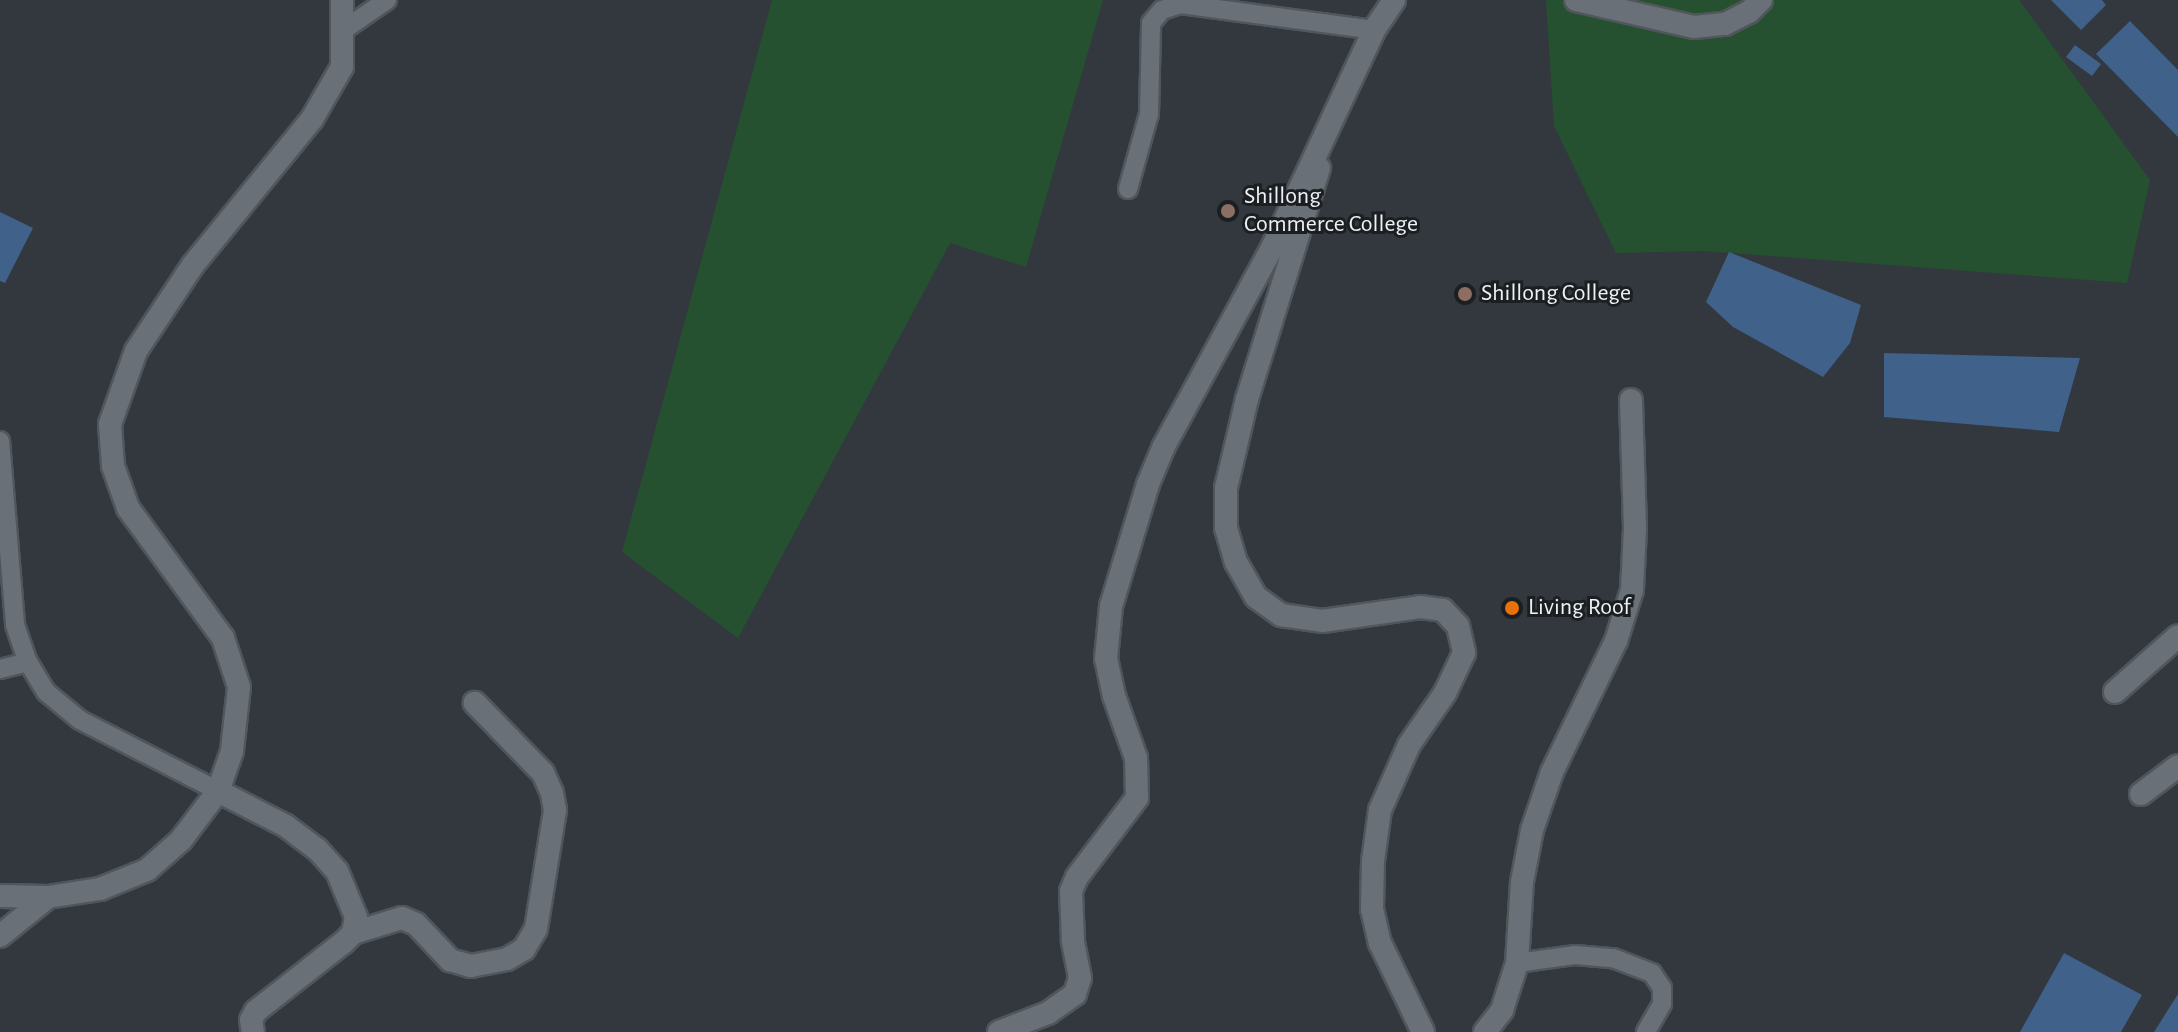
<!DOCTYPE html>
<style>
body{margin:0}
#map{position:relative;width:2178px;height:1032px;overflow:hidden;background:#32383e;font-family:"Alegreya Sans",sans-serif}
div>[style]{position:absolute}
.green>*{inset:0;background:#265131}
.building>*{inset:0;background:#3f618a}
.roads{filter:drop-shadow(2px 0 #51565b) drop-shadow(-2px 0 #51565b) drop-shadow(0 2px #51565b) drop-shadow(0 -2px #51565b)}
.service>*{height:18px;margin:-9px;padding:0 9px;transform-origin:9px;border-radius:9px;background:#6a7077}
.minor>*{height:22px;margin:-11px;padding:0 11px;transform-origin:11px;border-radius:11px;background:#6a7077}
.tertiary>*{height:22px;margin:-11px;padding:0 11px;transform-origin:11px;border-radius:11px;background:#6a7077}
.dots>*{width:22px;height:22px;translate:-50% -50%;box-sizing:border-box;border:4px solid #1c1f22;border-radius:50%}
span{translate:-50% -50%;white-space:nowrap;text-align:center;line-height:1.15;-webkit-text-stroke:6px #1c1f22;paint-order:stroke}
.poi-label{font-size:24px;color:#edf1f5}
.left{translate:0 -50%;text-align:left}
</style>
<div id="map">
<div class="green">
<div style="clip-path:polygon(772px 0,1103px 0,1026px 267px,950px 243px,738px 638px,622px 552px)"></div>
<div style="clip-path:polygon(1546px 0,2019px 0,2150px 180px,2127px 283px,1705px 251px,1616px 253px,1554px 126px)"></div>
</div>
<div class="building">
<div style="clip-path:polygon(2051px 0,2102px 0,2106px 5px,2081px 30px)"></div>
<div style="clip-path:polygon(2130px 21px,2178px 70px,2178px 137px,2096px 54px)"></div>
<div style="clip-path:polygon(2075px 45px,2101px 64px,2092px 76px,2066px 57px)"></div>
<div style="clip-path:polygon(0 212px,33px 228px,5px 283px,0 281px)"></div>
<div style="clip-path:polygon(1729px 252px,1861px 305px,1850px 343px,1823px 377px,1733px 327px,1706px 302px)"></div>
<div style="clip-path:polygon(1884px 353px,2080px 358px,2059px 432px,1884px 417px)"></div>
<div style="clip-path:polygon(2064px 953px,2142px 995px,2121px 1032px,2020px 1032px)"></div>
<div style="clip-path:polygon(2178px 994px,2178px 1032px,2154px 1032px)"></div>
</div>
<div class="roads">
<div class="service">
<div style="left:345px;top:29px;width:51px;rotate:-34.6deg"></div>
<div style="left:1128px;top:189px;width:78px;rotate:-74.4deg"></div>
<div style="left:1149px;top:114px;width:91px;rotate:-88.7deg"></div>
<div style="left:1151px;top:23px;width:17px;rotate:-50deg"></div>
<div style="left:1162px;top:10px;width:19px;rotate:-18deg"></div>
<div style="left:1180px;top:4px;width:196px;rotate:7.6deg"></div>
<div style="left:0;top:441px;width:185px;rotate:85.3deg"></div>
<div style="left:15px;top:625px;width:39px;rotate:71deg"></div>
<div style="left:28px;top:662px;width:35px;rotate:59deg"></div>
<div style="left:46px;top:692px;width:44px;rotate:39.5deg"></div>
<div style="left:80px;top:720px;width:155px;rotate:27.2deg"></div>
<div style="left:0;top:669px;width:29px;rotate:-14deg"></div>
<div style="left:1517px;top:963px;width:59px;rotate:-7.9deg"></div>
<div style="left:1575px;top:955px;width:38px;rotate:5deg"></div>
<div style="left:1613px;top:958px;width:42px;rotate:21deg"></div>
<div style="left:1652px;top:973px;width:18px;rotate:56deg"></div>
<div style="left:1662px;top:988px;width:16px;rotate:90deg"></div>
<div style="left:1662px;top:1004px;width:32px;rotate:120deg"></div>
</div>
<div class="minor">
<div style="left:2115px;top:692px;width:84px;rotate:-41.6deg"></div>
<div style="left:218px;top:791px;width:76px;rotate:27.2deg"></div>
<div style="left:286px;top:826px;width:39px;rotate:37deg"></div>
<div style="left:317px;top:849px;width:30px;rotate:48deg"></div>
<div style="left:337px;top:871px;width:50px;rotate:67.6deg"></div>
<div style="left:356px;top:917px;width:16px;rotate:101deg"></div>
<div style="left:353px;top:933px;width:13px;rotate:135deg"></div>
<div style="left:344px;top:942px;width:112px;rotate:141.9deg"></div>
<div style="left:256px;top:1011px;width:10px;rotate:119deg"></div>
<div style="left:251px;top:1020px;width:12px;rotate:81deg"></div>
<div style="left:2141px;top:794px;width:46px;rotate:-37.1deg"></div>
<div style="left:353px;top:933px;width:51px;rotate:-17deg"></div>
<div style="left:402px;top:918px;width:15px;rotate:23deg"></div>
<div style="left:416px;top:924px;width:50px;rotate:46.6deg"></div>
<div style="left:450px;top:960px;width:22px;rotate:16deg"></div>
<div style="left:471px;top:966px;width:37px;rotate:-11deg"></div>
<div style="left:507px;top:959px;width:20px;rotate:-30deg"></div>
<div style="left:524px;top:949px;width:23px;rotate:-59deg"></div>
<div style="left:536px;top:929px;width:121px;rotate:-80.9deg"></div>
<div style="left:555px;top:810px;width:17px;rotate:-100deg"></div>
<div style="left:552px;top:793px;width:22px;rotate:-114deg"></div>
<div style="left:543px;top:773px;width:98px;rotate:-134.2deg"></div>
<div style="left:0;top:936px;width:62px;rotate:-39.1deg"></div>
<div style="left:1485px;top:1032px;width:28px;rotate:-52deg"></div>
<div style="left:1502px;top:1010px;width:49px;rotate:-72.3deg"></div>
<div style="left:1517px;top:963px;width:81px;rotate:-86.5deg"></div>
<div style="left:1522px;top:882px;width:53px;rotate:-79.1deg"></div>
<div style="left:1532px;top:830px;width:61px;rotate:-71deg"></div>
<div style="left:1552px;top:772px;width:146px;rotate:-64deg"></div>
<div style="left:1616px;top:641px;width:53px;rotate:-72.6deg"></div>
<div style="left:1632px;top:590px;width:62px;rotate:-87.2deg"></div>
<div style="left:1635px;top:528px;width:128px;rotate:-91.8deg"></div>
</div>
<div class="tertiary">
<div style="left:1576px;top:0;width:121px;rotate:12.9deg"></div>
<div style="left:1694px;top:27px;width:31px;rotate:-6deg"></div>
<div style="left:1725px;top:24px;width:27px;rotate:-27deg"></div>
<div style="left:1749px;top:12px;width:17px;rotate:-45deg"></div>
<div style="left:1319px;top:168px;width:242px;rotate:107.3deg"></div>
<div style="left:1247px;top:399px;width:91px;rotate:103.3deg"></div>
<div style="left:1226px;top:488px;width:40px;rotate:90deg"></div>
<div style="left:1226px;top:528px;width:35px;rotate:74deg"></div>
<div style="left:1236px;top:562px;width:40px;rotate:60.3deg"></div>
<div style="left:1256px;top:597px;width:31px;rotate:36deg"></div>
<div style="left:1281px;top:615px;width:41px;rotate:8.3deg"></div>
<div style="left:1322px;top:621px;width:99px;rotate:-8.1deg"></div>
<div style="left:1420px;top:607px;width:23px;rotate:7deg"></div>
<div style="left:1443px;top:610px;width:22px;rotate:47deg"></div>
<div style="left:1458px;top:626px;width:28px;rotate:77deg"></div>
<div style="left:1464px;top:653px;width:44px;rotate:115.4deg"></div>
<div style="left:1445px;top:693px;width:63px;rotate:124.7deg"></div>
<div style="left:1409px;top:745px;width:71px;rotate:114deg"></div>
<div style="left:1380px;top:810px;width:51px;rotate:97.8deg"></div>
<div style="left:1373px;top:861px;width:48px;rotate:91.2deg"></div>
<div style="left:1372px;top:909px;width:35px;rotate:77deg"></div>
<div style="left:1380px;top:943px;width:99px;rotate:64.2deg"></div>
<div style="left:0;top:896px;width:48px;rotate:1.2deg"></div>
<div style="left:48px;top:897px;width:53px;rotate:-8.7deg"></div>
<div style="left:100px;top:889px;width:51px;rotate:-22deg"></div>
<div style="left:147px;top:870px;width:45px;rotate:-41.4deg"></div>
<div style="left:181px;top:840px;width:61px;rotate:-52.9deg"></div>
<div style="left:218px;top:791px;width:42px;rotate:-70.7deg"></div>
<div style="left:232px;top:751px;width:64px;rotate:-83.8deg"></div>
<div style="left:239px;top:687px;width:52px;rotate:-108.1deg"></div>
<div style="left:223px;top:638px;width:161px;rotate:-126.2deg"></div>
<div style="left:128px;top:508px;width:45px;rotate:-109.7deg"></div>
<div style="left:113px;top:466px;width:42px;rotate:-94.1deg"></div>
<div style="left:110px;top:424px;width:77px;rotate:-70.4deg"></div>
<div style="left:136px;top:351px;width:103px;rotate:-56.5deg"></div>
<div style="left:193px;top:265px;width:188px;rotate:-50.8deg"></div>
<div style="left:312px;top:119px;width:60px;rotate:-60deg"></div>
<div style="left:342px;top:67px;width:67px;rotate:-90deg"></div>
<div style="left:999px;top:1032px;width:53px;rotate:-21.2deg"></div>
<div style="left:1048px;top:1013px;width:33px;rotate:-35deg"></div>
<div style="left:1075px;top:994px;width:17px;rotate:-73deg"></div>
<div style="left:1080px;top:978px;width:38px;rotate:-101deg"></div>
<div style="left:1073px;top:941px;width:50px;rotate:-92.3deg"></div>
<div style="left:1071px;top:891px;width:15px;rotate:-67deg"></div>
<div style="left:1077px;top:877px;width:99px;rotate:-52.8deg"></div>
<div style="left:1137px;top:798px;width:40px;rotate:-91.4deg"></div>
<div style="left:1136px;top:758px;width:66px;rotate:-109.5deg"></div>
<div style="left:1114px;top:696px;width:38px;rotate:-102deg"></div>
<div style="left:1106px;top:659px;width:53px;rotate:-84.6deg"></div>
<div style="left:1111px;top:606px;width:127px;rotate:-73.1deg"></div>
<div style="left:1148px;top:484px;width:41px;rotate:-67.2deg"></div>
<div style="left:1164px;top:446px;width:228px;rotate:-61.4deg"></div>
<div style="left:1273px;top:246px;width:238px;rotate:-64.9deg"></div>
<div style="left:1374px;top:30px;width:36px;rotate:-56deg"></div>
</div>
</div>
<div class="dots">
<div style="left:1228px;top:211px;background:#8d6e63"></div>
<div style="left:1465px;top:294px;background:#8d6e63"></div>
<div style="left:1512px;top:608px;background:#e8710a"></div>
</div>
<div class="poi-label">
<span class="left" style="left:1244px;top:211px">Shillong<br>Commerce College</span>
<span class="left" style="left:1481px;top:294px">Shillong College</span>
<span class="left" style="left:1528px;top:608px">Living Roof</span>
</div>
</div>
